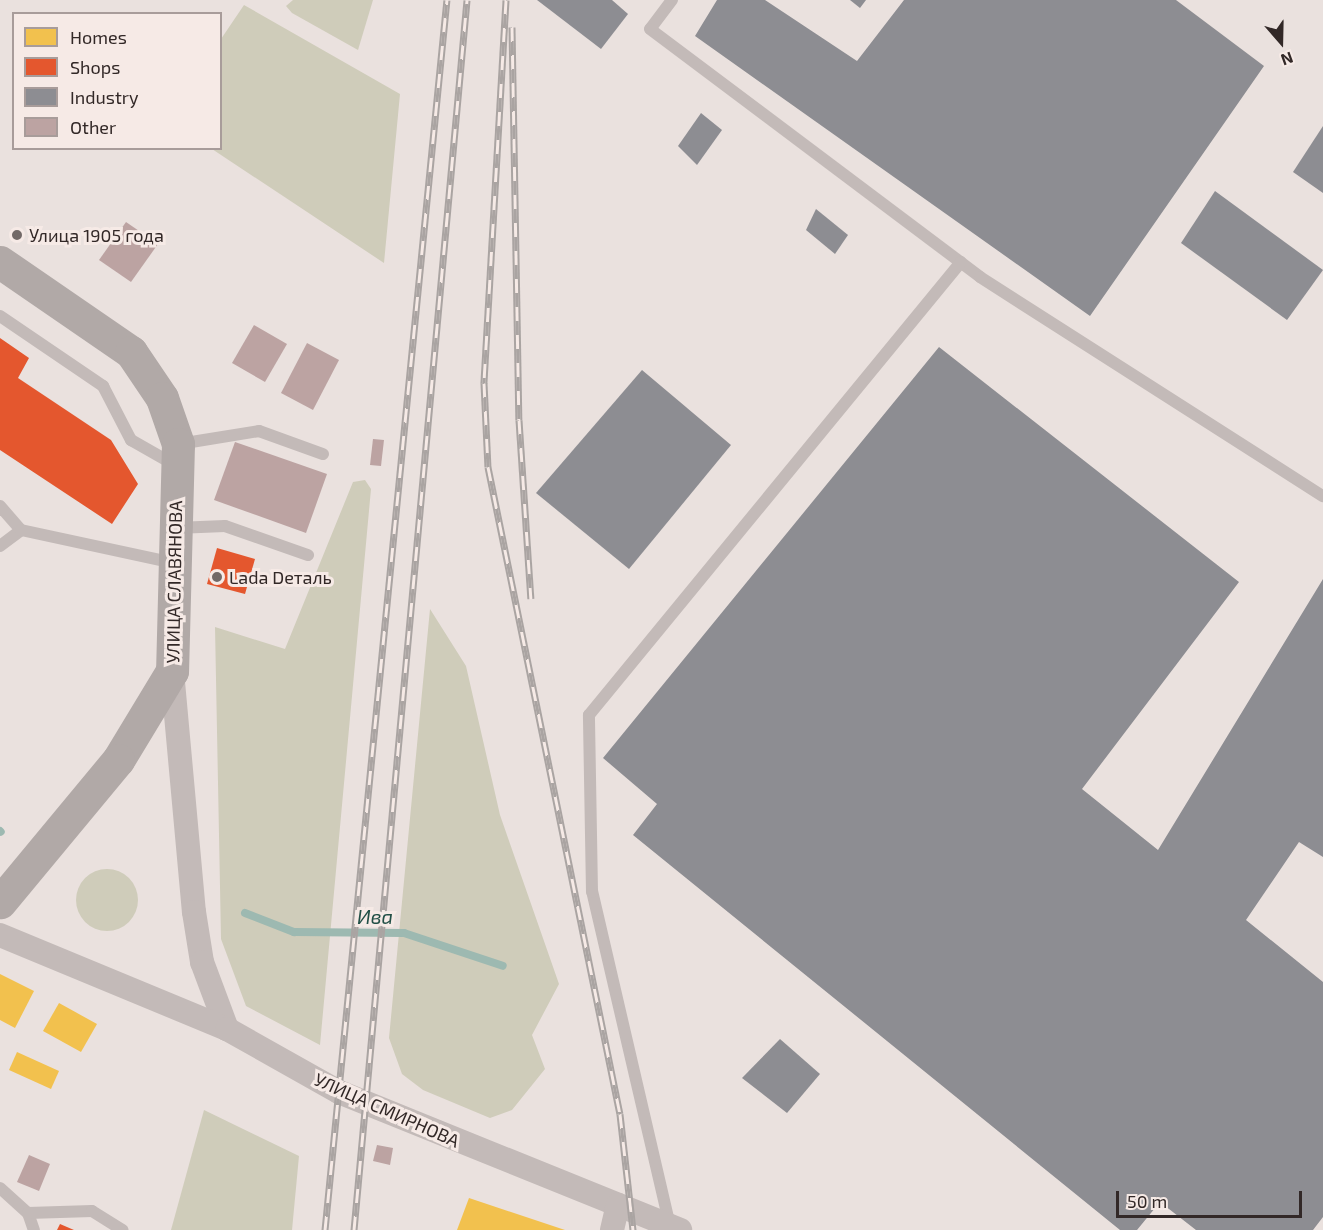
<!DOCTYPE html>
<meta charset="utf-8">
<style>
body{margin:0}
#map{position:relative;width:1323px;height:1230px;overflow:hidden;background:#eae1de;font-family:"Exo 2",sans-serif}
div>[style]{position:absolute}
.green>*{inset:0;background:#cfccba}
.round{border-radius:50%}
.homes>*{inset:0;background:#f2c14e}
.shops>*{inset:0;background:#e4572e}
.industry>*{inset:0;background:#8d8d92}
.stream>*{height:8px;margin:-4px;padding:0 4px;transform-origin:4px;border-radius:4px;background:#9db9b1}
.building>*{inset:0;background:#bca3a2}
.service>*{height:12px;margin:-6px;padding:0 6px;transform-origin:6px;border-radius:6px;background:#c3bab8}
.minor>*{height:24px;margin:-12px;padding:0 12px;transform-origin:12px;border-radius:12px;background:#c3bab8}
.primary>*{height:33px;margin:-16.5px;padding:0 16.5px;transform-origin:16.5px;border-radius:16.5px;background:#b1a9a7}
.rail>*{height:7px;margin-top:-3.5px;transform-origin:0;background:repeating-linear-gradient(90deg,#f6eae6 0 14px,#aaa4a2 0 28px);box-sizing:border-box;border-block:2px solid #aaa4a2}
.dots>*{width:16px;height:16px;translate:-50% -50%;box-sizing:border-box;border:3px solid #f6eae6;border-radius:50%}
span{translate:-50% -50%;white-space:nowrap;text-align:center;line-height:1.15;-webkit-text-stroke:6px #f6eae6;paint-order:stroke}
.poi-label{font-size:18px;color:#322827}
.left{translate:0 -50%;text-align:left}
.street-label{font-size:18px;color:#322827}
.water-label{font-size:20px;color:#214f46;font-style:italic}
.legend{position:absolute;left:12px;top:12px;width:210px;height:138px;box-sizing:border-box;background:#f6eae6;border:2px solid #a89c9a;margin:0;padding:8px 10px;list-style:none;font-size:18px;color:#322827}
.legend li{display:flex;align-items:center;gap:12px;height:30px}
.legend b{width:30px;border:2px solid #a89c9a}
.north{position:absolute;left:1251px;top:12px;width:60px;height:60px;-webkit-text-stroke:4px #f6eae6;paint-order:stroke;rotate:160deg;font-size:16px;font-weight:700;line-height:24px;text-align:center;color:#322827}
.north::after{content:'';display:block;margin:auto;width:21px;height:27px;background:#322827;clip-path:polygon(50% 0,100% 100%,50% 72%,0 100%)}
.scale{position:absolute;left:1116px;top:1191px;width:186px;height:27px;box-sizing:border-box;border:3px solid #322827;border-top:0;padding-left:8px;font-size:18px;line-height:21px;white-space:nowrap;color:#322827;-webkit-text-stroke:4px #f6eae6;paint-order:stroke}
</style>
<div id="map">
<div class="green">
<div style="clip-path:polygon(293px 0,373px 0,358px 50px,292px 13px,286px 6px)"></div>
<div style="clip-path:polygon(244px 5px,400px 94px,384px 263px,212px 149px,220px 148px,221px 39px)"></div>
<div style="clip-path:polygon(365px 480px,371px 489px,320px 1045px,246px 1006px,221px 939px,215px 627px,285px 649px,353px 482px)"></div>
<div style="clip-path:polygon(430px 609px,466px 666px,500px 815px,559px 984px,532px 1035px,545px 1069px,512px 1110px,490px 1118px,423px 1090px,402px 1074px,389px 1038px)"></div>
<div class="round" style="left:76px;top:869px;width:62px;height:62px"></div>
<div style="clip-path:polygon(204px 1110px,299px 1156px,292px 1230px,171px 1230px)"></div>
</div>
<div class="homes">
<div style="clip-path:polygon(0 974px,34px 991px,15px 1028px,0 1020px)"></div>
<div style="clip-path:polygon(59px 1003px,97px 1024px,81px 1052px,43px 1031px)"></div>
<div style="clip-path:polygon(17px 1052px,59px 1071px,51px 1089px,9px 1070px)"></div>
<div style="clip-path:polygon(469px 1198px,565px 1230px,457px 1230px)"></div>
</div>
<div class="shops">
<div style="clip-path:polygon(0 338px,29px 358px,18px 378px,111px 440px,138px 484px,112px 524px,0 450px)"></div>
<div style="clip-path:polygon(217px 548px,255px 559px,245px 594px,207px 584px)"></div>
<div style="clip-path:polygon(60px 1224px,74px 1230px,57px 1230px)"></div>
</div>
<div class="industry">
<div style="clip-path:polygon(537px 0,612px 0,628px 14px,601px 49px)"></div>
<div style="clip-path:polygon(717px 0,765px 0,857px 61px,904px 0,1176px 0,1264px 66px,1090px 316px,695px 36px)"></div>
<div style="clip-path:polygon(850px 0,866px 0,860px 8px)"></div>
<div style="clip-path:polygon(701px 113px,722px 130px,697px 165px,678px 146px)"></div>
<div style="clip-path:polygon(1323px 126px,1323px 193px,1293px 172px)"></div>
<div style="clip-path:polygon(1215px 191px,1323px 270px,1287px 320px,1181px 243px)"></div>
<div style="clip-path:polygon(816px 209px,848px 235px,835px 254px,806px 230px)"></div>
<div style="clip-path:polygon(939px 347px,1239px 582px,1082px 789px,1158px 850px,1323px 579px,1323px 857px,1299px 842px,1246px 920px,1323px 982px,1323px 1217px,1313px 1230px,1196px 1230px,1160px 1202px,1137px 1230px,1120px 1230px,633px 835px,657px 804px,603px 758px)"></div>
<div style="clip-path:polygon(642px 370px,731px 445px,629px 569px,536px 493px)"></div>
<div style="clip-path:polygon(780px 1039px,820px 1074px,787px 1113px,742px 1078px)"></div>
</div>
<div class="stream">
<div style="left:0;top:831px;width:1px;rotate:45deg"></div>
<div style="left:245px;top:913px;width:53px;rotate:21.2deg"></div>
<div style="left:294px;top:932px;width:110px;rotate:0.5deg"></div>
<div style="left:404px;top:933px;width:104px;rotate:18.4deg"></div>
</div>
<div class="building">
<div style="clip-path:polygon(126px 222px,158px 244px,131px 282px,99px 260px)"></div>
<div style="clip-path:polygon(254px 325px,287px 344px,265px 382px,232px 363px)"></div>
<div style="clip-path:polygon(307px 343px,339px 360px,313px 410px,281px 393px)"></div>
<div style="clip-path:polygon(373px 439px,384px 440px,381px 466px,370px 465px)"></div>
<div style="clip-path:polygon(235px 442px,327px 474px,306px 533px,214px 500px)"></div>
<div style="clip-path:polygon(377px 1145px,393px 1148px,390px 1165px,373px 1161px)"></div>
<div style="clip-path:polygon(29px 1155px,50px 1164px,39px 1191px,17px 1182px)"></div>
</div>
<div class="service">
<div style="left:672px;top:0;width:36px;rotate:127deg"></div>
<div style="left:650px;top:29px;width:413px;rotate:36.9deg"></div>
<div style="left:980px;top:277px;width:407px;rotate:32.6deg"></div>
<div style="left:0;top:316px;width:125px;rotate:34.2deg"></div>
<div style="left:103px;top:386px;width:61px;rotate:62.6deg"></div>
<div style="left:131px;top:440px;width:51px;rotate:29.6deg"></div>
<div style="left:179px;top:444px;width:81px;rotate:-9.2deg"></div>
<div style="left:259px;top:431px;width:68px;rotate:19.8deg"></div>
<div style="left:0;top:506px;width:32px;rotate:49deg"></div>
<div style="left:176px;top:528px;width:49px;rotate:-2.3deg"></div>
<div style="left:225px;top:526px;width:88px;rotate:19.3deg"></div>
<div style="left:0;top:546px;width:26px;rotate:-37deg"></div>
<div style="left:21px;top:530px;width:156px;rotate:12.2deg"></div>
<div style="left:0;top:1188px;width:38px;rotate:42deg"></div>
<div style="left:28px;top:1213px;width:18px;rotate:71deg"></div>
<div style="left:28px;top:1213px;width:64px;rotate:-1.8deg"></div>
<div style="left:92px;top:1211px;width:36px;rotate:32deg"></div>
<div style="left:670px;top:1226px;width:343px;rotate:-103.1deg"></div>
<div style="left:592px;top:892px;width:177px;rotate:-91deg"></div>
<div style="left:589px;top:715px;width:586px;rotate:-50.61deg"></div>
</div>
<div class="minor">
<div style="left:172px;top:671px;width:242px;rotate:84.8deg"></div>
<div style="left:194px;top:912px;width:51px;rotate:80.9deg"></div>
<div style="left:202px;top:962px;width:72px;rotate:69.5deg"></div>
<div style="left:0;top:935px;width:246px;rotate:22.5deg"></div>
<div style="left:227px;top:1029px;width:129px;rotate:29.4deg"></div>
<div style="left:339px;top:1092px;width:368px;rotate:22deg"></div>
<div style="left:612px;top:1230px;width:26px;rotate:-77deg"></div>
</div>
<div class="primary">
<div style="left:0;top:262px;width:159px;rotate:34.5deg"></div>
<div style="left:131px;top:352px;width:55px;rotate:56deg"></div>
<div style="left:162px;top:398px;width:49px;rotate:70.8deg"></div>
<div style="left:178px;top:444px;width:227px;rotate:91.5deg"></div>
<div style="left:172px;top:671px;width:104px;rotate:121.2deg"></div>
<div style="left:118px;top:760px;width:185px;rotate:129.7deg"></div>
</div>
<div class="rail">
<div style="left:506px;top:0;width:384px;rotate:93.3deg"></div>
<div style="left:484px;top:383px;width:84px;rotate:87.3deg"></div>
<div style="left:488px;top:467px;width:660px;rotate:78.47deg"></div>
<div style="left:620px;top:1114px;width:117px;rotate:83.6deg"></div>
<div style="left:512px;top:27px;width:393px;rotate:89deg"></div>
<div style="left:519px;top:420px;width:179px;rotate:86.2deg"></div>
<div style="left:325px;top:1230px;width:1236px;rotate:-84.34deg"></div>
<div style="left:354px;top:1230px;width:1235px;rotate:-84.75deg"></div>
</div>
<div class="dots">
<div style="left:17px;top:235px;background:#726967"></div>
<div style="left:217px;top:577px;background:#726967"></div>
</div>
<div class="poi-label">
<span class="left" style="left:29px;top:235px">Улица 1905 года</span>
<span class="left" style="left:229px;top:577px">Lada Dеталь</span>
</div>
<div class="street-label">
<span style="left:174px;top:582px;rotate:-89deg">УЛИЦА СЛАВЯНОВА</span>
<span style="left:387px;top:1110px;rotate:24deg">УЛИЦА СМИРНОВА</span>
</div>
<div class="water-label">
<span style="left:375px;top:916px">Ива</span>
</div>
<ul class="legend">
<li><b style="height:16px;background:#f2c14e"></b>Homes</li>
<li><b style="height:16px;background:#e4572e"></b>Shops</li>
<li><b style="height:16px;background:#8d8d92"></b>Industry</li>
<li><b style="height:16px;background:#bca3a2"></b>Other</li>
</ul>
<div class="north">N</div>
<div class="scale">50 m</div>
</div>
